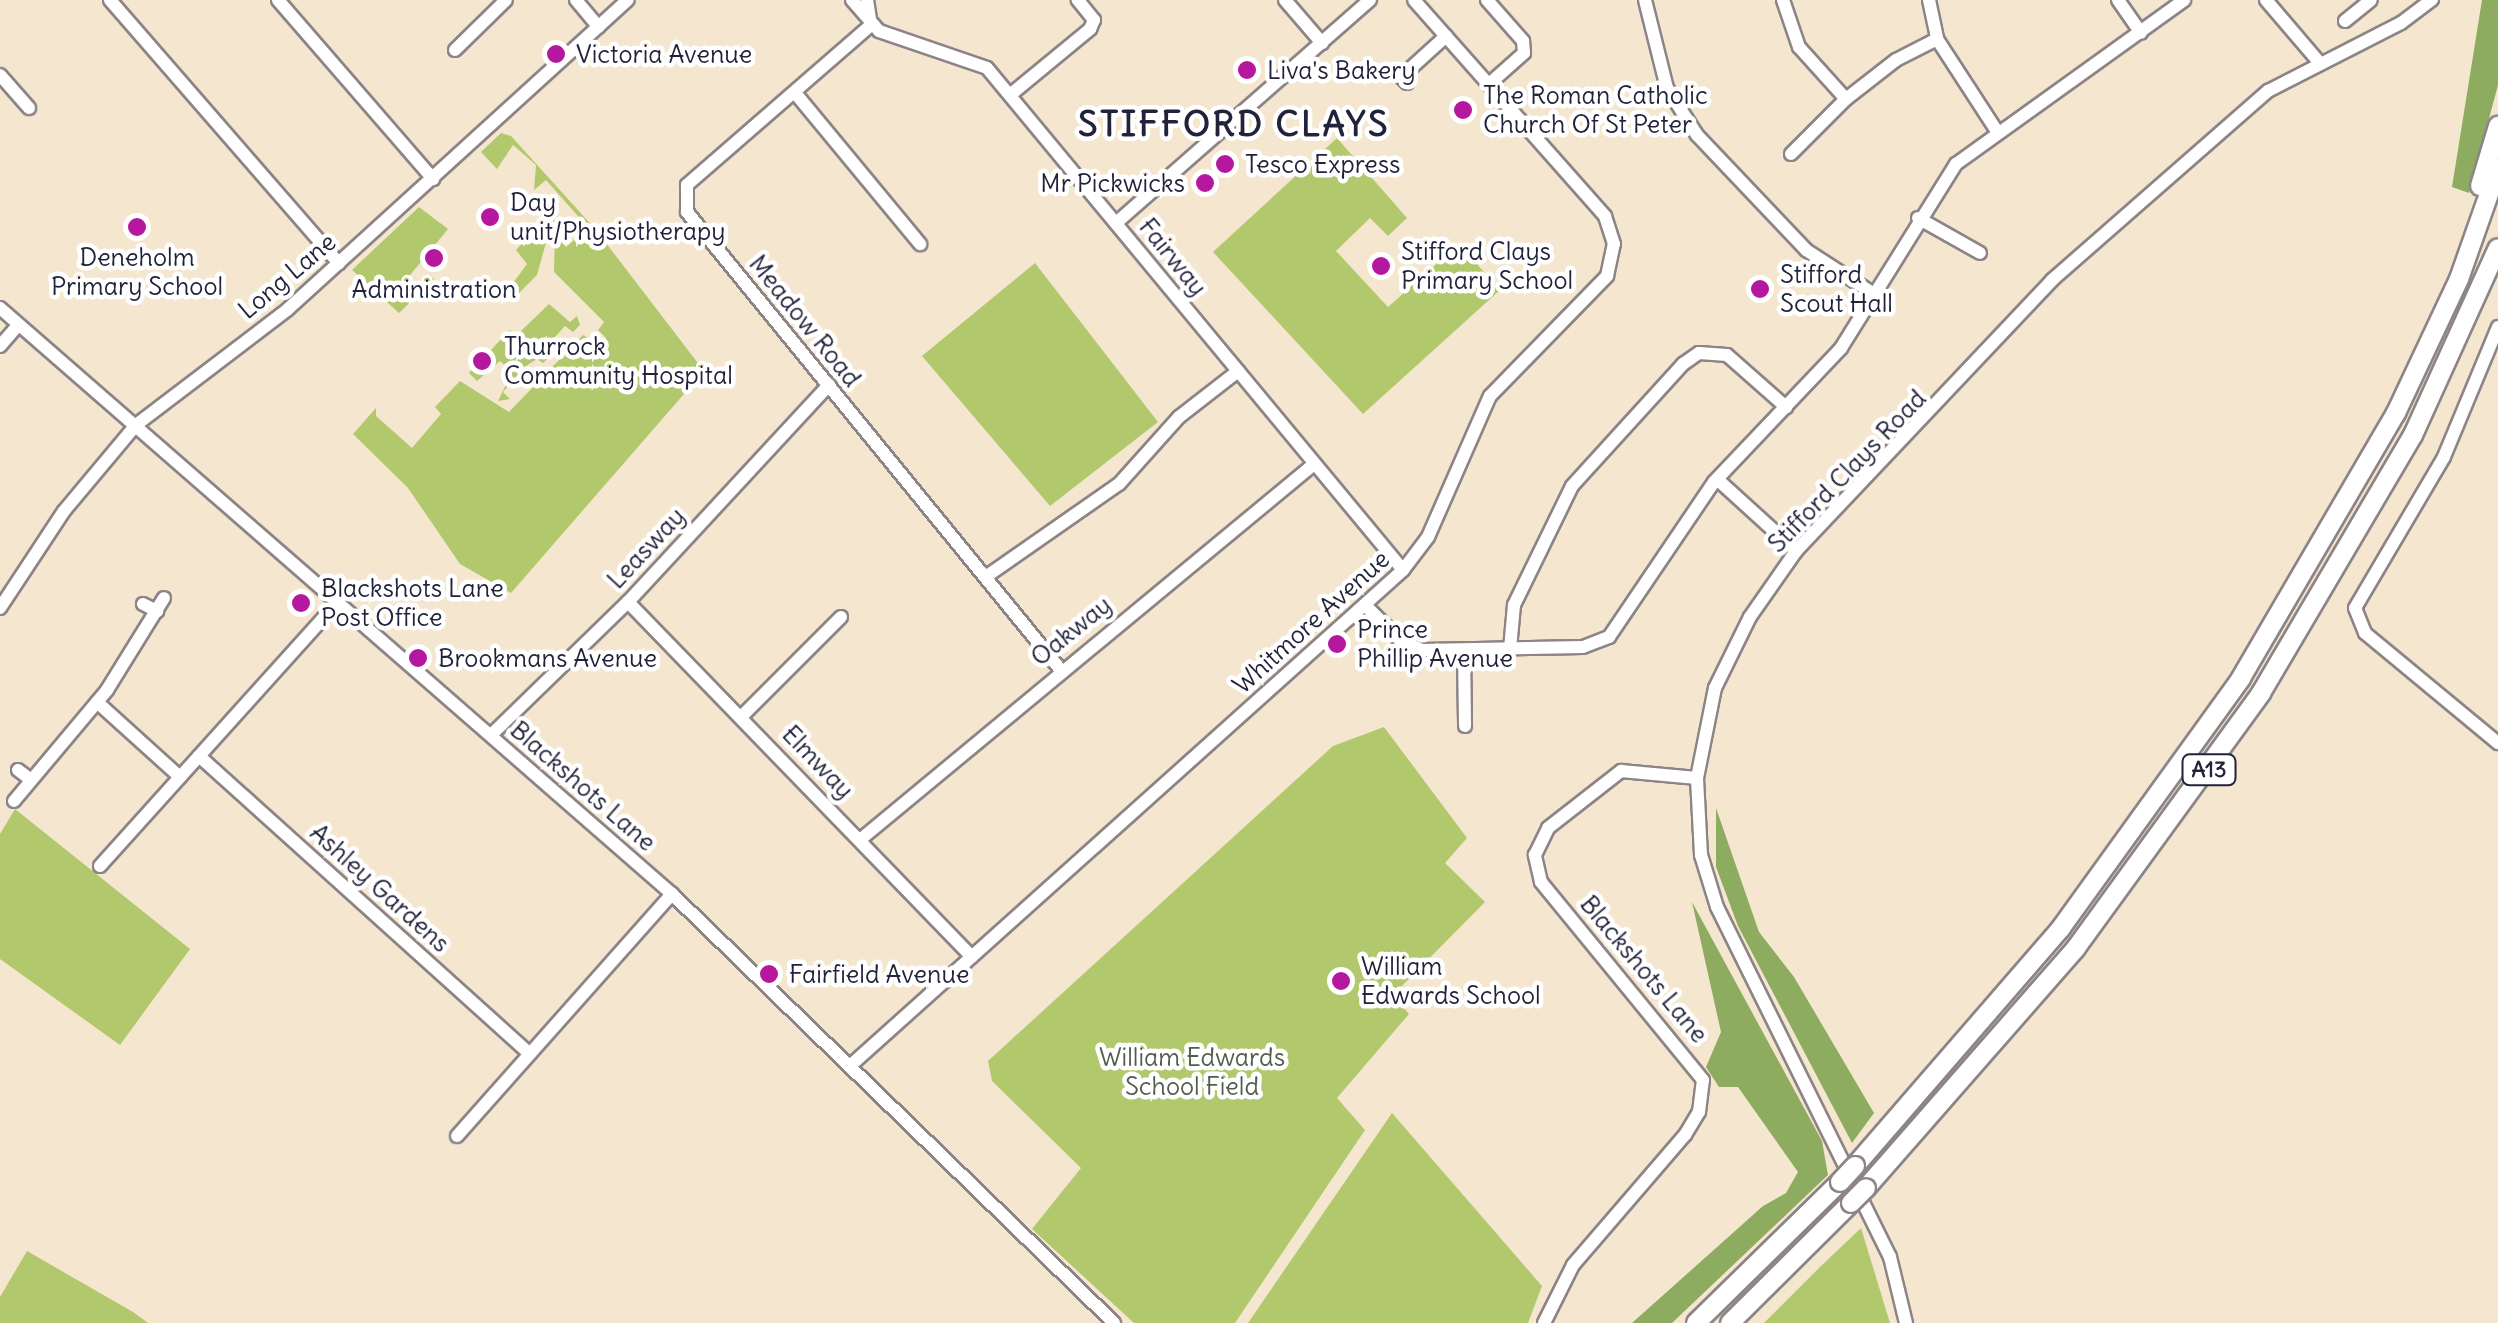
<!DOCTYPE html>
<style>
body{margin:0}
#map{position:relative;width:2498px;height:1323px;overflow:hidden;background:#f5e6d0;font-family:Delius,sans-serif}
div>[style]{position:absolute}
.green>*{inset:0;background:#b2c86d}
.forest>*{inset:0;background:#8dac60}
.roads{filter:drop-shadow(2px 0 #8c8486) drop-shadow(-2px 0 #8c8486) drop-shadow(0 2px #8c8486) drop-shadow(0 -2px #8c8486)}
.minor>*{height:12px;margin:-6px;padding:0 6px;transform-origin:6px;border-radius:6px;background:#fff}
.highway>*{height:18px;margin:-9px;padding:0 9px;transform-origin:9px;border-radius:9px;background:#fff}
.bridges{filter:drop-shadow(2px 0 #8c8486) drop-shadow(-2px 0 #8c8486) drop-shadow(0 2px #8c8486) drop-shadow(0 -2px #8c8486)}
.highway-bridge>*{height:18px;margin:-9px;padding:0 9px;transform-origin:9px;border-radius:9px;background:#fff}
.dots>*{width:28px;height:28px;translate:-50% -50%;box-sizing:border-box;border:5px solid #fff;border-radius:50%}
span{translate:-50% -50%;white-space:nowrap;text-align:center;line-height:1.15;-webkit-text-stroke:9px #fff;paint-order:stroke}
.shield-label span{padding:2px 8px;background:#fff;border:2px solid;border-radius:8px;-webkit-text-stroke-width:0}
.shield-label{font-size:22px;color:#22223b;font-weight:700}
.poi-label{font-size:25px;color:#22223b}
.left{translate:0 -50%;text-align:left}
.right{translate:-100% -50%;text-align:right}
.street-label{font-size:25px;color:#22223b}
.park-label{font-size:25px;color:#545c4c}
.district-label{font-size:35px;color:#22223b;font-weight:700;letter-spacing:2.5px}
</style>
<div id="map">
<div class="green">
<div style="clip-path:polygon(501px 133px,511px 136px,596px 230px,704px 371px,511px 593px,460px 564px,408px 488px,353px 434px,376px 408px,376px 416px,412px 448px,441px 414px,435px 407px,460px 381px,509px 412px,583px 335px,604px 346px,606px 338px,598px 330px,604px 322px,554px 272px,555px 230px,548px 215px,552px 210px,566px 226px,556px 235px,566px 247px,585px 231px,585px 224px,546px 180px,534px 190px,536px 165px,513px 145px,497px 169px,481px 152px)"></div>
<div style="clip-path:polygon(1337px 138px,1407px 218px,1388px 236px,1370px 218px,1336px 251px,1388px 307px,1459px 244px,1500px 290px,1363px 414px,1213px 252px)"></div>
<div style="clip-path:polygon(419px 207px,448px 229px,406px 280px,413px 286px,430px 275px,434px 279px,399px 313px,352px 270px)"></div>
<div style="clip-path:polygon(541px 223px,549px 232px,537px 275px,518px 294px,510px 287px,527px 264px,516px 250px)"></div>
<div style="clip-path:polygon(1035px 263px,1158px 422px,1050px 506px,922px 356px)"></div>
<div style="clip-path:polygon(549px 304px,570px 322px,577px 316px,580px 325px,573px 332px,565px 326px,542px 351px,548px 358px,543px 363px,537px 359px,526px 366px,503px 392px,510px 399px,498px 401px,512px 372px,500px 361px,477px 381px,469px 373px,510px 330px,522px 342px,521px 331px)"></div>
<div style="clip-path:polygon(1384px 727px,1467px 838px,1445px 863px,1485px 902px,1393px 995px,1409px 1014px,1337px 1098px,1365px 1130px,1235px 1323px,1134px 1323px,1032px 1229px,1081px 1168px,992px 1081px,988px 1061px,1333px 746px)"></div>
<div style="clip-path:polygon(15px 809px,190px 949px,120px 1045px,0 959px,0 834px)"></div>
<div style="clip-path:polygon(1392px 1113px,1542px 1286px,1528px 1323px,1248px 1323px)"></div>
<div style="clip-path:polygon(1861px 1228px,1890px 1323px,1764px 1323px,1821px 1266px)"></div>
<div style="clip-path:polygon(27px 1251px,133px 1312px,148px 1323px,0 1323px,0 1297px)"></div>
</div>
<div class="forest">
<div style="clip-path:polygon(2482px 0,2498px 0,2498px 85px,2469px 193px,2452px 187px)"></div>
<div style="clip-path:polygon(1716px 808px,1759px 932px,1794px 977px,1874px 1113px,1852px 1143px,1738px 926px,1716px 867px)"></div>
<div style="clip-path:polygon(1692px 902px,1822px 1141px,1828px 1175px,1672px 1323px,1632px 1323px,1763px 1206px,1786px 1193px,1798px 1172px,1738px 1087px,1719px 1087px,1706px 1067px,1721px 1032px)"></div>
</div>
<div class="roads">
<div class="minor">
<div style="left:110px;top:0;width:349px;rotate:49deg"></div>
<div style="left:278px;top:0;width:237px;rotate:49.1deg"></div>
<div style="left:576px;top:0;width:35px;rotate:50deg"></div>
<div style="left:852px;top:0;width:41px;rotate:48.9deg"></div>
<div style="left:879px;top:31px;width:114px;rotate:18.9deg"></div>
<div style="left:987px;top:68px;width:652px;rotate:50.35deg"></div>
<div style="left:867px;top:0;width:25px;rotate:81deg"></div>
<div style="left:1285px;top:0;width:57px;rotate:49.3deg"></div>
<div style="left:1487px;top:0;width:55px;rotate:48.7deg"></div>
<div style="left:1523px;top:41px;width:12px;rotate:85deg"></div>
<div style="left:1524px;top:53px;width:47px;rotate:138.5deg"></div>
<div style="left:1645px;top:0;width:91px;rotate:76deg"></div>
<div style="left:1667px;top:88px;width:56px;rotate:57.4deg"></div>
<div style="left:1697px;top:135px;width:158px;rotate:46.5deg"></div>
<div style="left:1806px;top:250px;width:81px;rotate:32.9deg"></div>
<div style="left:1783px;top:0;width:50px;rotate:71.2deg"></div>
<div style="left:1799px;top:47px;width:70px;rotate:47.9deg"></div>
<div style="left:1846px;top:99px;width:63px;rotate:-38deg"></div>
<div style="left:1896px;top:60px;width:46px;rotate:-27.1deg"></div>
<div style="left:1929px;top:0;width:40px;rotate:78deg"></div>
<div style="left:1937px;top:39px;width:108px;rotate:57deg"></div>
<div style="left:2118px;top:0;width:40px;rotate:55.1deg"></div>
<div style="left:2266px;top:0;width:82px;rotate:49.5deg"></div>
<div style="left:2345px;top:21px;width:33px;rotate:-39deg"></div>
<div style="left:871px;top:25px;width:244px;rotate:139deg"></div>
<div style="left:687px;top:185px;width:27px;rotate:90deg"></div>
<div style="left:687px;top:212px;width:590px;rotate:50.78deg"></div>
<div style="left:455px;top:50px;width:71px;rotate:-44.4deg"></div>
<div style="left:0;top:75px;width:44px;rotate:48.7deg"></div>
<div style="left:1407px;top:83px;width:8px;rotate:-135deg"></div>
<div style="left:1401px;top:77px;width:61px;rotate:-42.3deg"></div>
<div style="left:796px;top:94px;width:195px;rotate:50.4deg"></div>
<div style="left:1010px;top:95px;width:104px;rotate:-39.5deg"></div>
<div style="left:1090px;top:29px;width:10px;rotate:-66deg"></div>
<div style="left:1094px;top:20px;width:26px;rotate:-129deg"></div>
<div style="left:1791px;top:154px;width:78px;rotate:-45deg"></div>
<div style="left:1918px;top:218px;width:71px;rotate:29.4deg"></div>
<div style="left:1116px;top:223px;width:338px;rotate:-41.3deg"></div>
<div style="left:0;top:308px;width:892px;rotate:41.09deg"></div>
<div style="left:672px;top:894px;width:616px;rotate:44.14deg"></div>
<div style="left:2498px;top:327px;width:141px;rotate:112.6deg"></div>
<div style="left:2444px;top:457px;width:175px;rotate:120.5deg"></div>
<div style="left:2355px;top:608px;width:27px;rotate:68deg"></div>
<div style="left:2365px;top:633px;width:173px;rotate:39.6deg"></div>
<div style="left:0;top:346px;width:28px;rotate:-49deg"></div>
<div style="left:1717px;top:479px;width:107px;rotate:42.3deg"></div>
<div style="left:987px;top:576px;width:161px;rotate:-34.9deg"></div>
<div style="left:1119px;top:484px;width:90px;rotate:-48.2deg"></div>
<div style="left:1179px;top:417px;width:75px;rotate:-37.9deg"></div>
<div style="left:628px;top:602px;width:494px;rotate:45.9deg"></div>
<div style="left:143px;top:604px;width:16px;rotate:27deg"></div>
<div style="left:1365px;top:605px;width:51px;rotate:45deg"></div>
<div style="left:1401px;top:641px;width:23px;rotate:23deg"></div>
<div style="left:1422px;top:650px;width:161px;rotate:-1.1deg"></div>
<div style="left:1583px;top:647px;width:28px;rotate:-21deg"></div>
<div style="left:1609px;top:637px;width:187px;rotate:-55.9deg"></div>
<div style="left:1714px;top:482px;width:185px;rotate:-46.5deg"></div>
<div style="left:1841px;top:348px;width:217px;rotate:-58deg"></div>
<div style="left:1956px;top:164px;width:281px;rotate:-35.7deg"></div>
<div style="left:0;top:608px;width:116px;rotate:-56.6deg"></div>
<div style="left:64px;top:511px;width:112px;rotate:-50.1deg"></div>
<div style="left:136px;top:425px;width:191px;rotate:-37.3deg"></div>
<div style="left:288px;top:309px;width:459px;rotate:-42.3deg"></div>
<div style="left:1510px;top:649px;width:44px;rotate:-84.8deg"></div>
<div style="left:1514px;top:605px;width:132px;rotate:-64deg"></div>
<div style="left:1572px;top:486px;width:165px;rotate:-47.7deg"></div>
<div style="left:1683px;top:364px;width:19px;rotate:-35deg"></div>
<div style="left:1699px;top:353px;width:28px;rotate:4deg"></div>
<div style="left:1727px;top:355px;width:79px;rotate:41.4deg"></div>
<div style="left:1464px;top:651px;width:75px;rotate:89.2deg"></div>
<div style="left:97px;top:702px;width:112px;rotate:42.1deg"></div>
<div style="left:742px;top:716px;width:140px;rotate:-45deg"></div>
<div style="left:491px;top:735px;width:191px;rotate:-44.2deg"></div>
<div style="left:628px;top:602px;width:296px;rotate:-47.2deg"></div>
<div style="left:199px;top:756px;width:445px;rotate:42deg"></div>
<div style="left:18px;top:770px;width:15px;rotate:37deg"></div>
<div style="left:14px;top:801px;width:145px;rotate:-50deg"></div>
<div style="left:107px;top:690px;width:108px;rotate:-58.2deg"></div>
<div style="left:861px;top:839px;width:588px;rotate:-39.62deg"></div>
<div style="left:100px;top:866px;width:357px;rotate:-48deg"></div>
<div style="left:851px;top:1065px;width:741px;rotate:-41.88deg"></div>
<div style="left:1403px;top:570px;width:41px;rotate:-52.9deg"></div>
<div style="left:1428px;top:537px;width:154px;rotate:-66.3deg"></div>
<div style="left:1490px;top:396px;width:168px;rotate:-45.7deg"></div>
<div style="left:1607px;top:276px;width:33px;rotate:-78deg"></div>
<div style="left:1614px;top:244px;width:29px;rotate:-108deg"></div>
<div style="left:1605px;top:216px;width:288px;rotate:-131.5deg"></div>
<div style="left:457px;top:1136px;width:324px;rotate:-48.4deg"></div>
<div style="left:1544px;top:1323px;width:65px;rotate:-63.4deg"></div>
<div style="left:1573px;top:1265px;width:172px;rotate:-49.3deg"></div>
<div style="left:1685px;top:1135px;width:27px;rotate:-59deg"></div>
<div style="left:1699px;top:1112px;width:32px;rotate:-83deg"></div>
<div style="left:1703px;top:1080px;width:256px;rotate:-129.3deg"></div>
<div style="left:1541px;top:882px;width:28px;rotate:-103deg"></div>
<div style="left:1535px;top:855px;width:30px;rotate:-64deg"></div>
<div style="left:1548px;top:828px;width:93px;rotate:-38deg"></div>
<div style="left:1621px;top:771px;width:76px;rotate:5.3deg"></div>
<div style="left:1906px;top:1323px;width:68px;rotate:-103.6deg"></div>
<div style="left:1890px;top:1257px;width:390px;rotate:-116.3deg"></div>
<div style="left:1717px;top:907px;width:54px;rotate:-107.1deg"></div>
<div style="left:1701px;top:855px;width:77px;rotate:-93deg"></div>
<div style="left:1697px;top:778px;width:92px;rotate:-78.7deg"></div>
<div style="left:1715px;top:688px;width:79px;rotate:-63.8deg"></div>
<div style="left:1750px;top:617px;width:80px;rotate:-55.1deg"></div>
<div style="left:1796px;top:551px;width:373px;rotate:-46.6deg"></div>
<div style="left:2052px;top:280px;width:287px;rotate:-41.2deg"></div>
<div style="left:2268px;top:91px;width:149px;rotate:-27.1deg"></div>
<div style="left:2401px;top:23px;width:39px;rotate:-37deg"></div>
</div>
<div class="highway">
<div style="left:2480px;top:186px;width:63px;rotate:-73.3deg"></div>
<div style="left:1855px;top:1166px;width:315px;rotate:-49.1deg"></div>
<div style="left:2061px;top:928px;width:308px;rotate:-54.2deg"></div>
<div style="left:2241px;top:678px;width:307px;rotate:-59.7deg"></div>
<div style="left:2396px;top:413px;width:148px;rotate:-64.8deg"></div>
<div style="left:2459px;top:279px;width:118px;rotate:-70.6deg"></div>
<div style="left:1866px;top:1188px;width:319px;rotate:-48.8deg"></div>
<div style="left:2076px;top:948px;width:315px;rotate:-54deg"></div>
<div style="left:2261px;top:693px;width:299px;rotate:-59.5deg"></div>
<div style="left:2413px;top:435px;width:205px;rotate:-65.6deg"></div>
<div style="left:1696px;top:1323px;width:202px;rotate:-44.4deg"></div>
<div style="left:1730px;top:1323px;width:170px;rotate:-44.8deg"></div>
</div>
</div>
<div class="bridges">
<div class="highway-bridge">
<div style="left:1840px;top:1182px;width:22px;rotate:-47deg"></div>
<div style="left:1851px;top:1203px;width:21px;rotate:-45deg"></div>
</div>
</div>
<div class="dots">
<div style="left:556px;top:54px;background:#b5179e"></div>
<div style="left:1247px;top:70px;background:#b5179e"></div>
<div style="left:1463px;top:110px;background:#b5179e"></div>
<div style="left:1225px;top:164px;background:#b5179e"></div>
<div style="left:1205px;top:183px;background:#b5179e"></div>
<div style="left:490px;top:217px;background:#b5179e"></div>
<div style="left:137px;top:227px;background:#b5179e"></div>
<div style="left:434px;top:258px;background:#b5179e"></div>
<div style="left:1381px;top:266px;background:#b5179e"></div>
<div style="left:1760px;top:289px;background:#b5179e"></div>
<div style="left:482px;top:361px;background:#b5179e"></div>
<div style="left:301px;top:603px;background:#b5179e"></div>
<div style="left:1337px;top:644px;background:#b5179e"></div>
<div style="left:418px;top:658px;background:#b5179e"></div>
<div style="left:769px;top:974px;background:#b5179e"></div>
<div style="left:1341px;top:981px;background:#b5179e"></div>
</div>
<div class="shield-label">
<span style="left:2209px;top:770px">A13</span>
</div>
<div class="poi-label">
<span class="left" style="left:576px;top:54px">Victoria Avenue</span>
<span class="left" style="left:1267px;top:70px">Liva's Bakery</span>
<span class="left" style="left:1483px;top:110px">The Roman Catholic<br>Church Of St Peter</span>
<span class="left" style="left:1245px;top:164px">Tesco Express</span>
<span class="right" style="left:1185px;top:183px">Mr Pickwicks</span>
<span class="left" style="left:510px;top:217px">Day<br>unit/Physiotherapy</span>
<span class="left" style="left:1401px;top:266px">Stifford Clays<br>Primary School</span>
<span style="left:137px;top:272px">Deneholm<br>Primary School</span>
<span class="left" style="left:1780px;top:289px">Stifford<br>Scout Hall</span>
<span style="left:434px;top:289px">Administration</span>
<span class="left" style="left:504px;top:361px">Thurrock<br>Community Hospital</span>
<span class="left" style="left:321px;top:603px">Blackshots Lane<br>Post Office</span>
<span class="left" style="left:1357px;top:644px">Prince<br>Phillip Avenue</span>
<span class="left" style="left:438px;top:658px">Brookmans Avenue</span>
<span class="left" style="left:1361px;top:981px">William<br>Edwards School</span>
<span class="left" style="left:789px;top:974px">Fairfield Avenue</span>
</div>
<div class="street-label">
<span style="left:1173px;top:257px;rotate:51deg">Fairway</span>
<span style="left:287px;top:276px;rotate:-40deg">Long Lane</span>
<span style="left:805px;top:321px;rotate:51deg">Meadow Road</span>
<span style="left:1847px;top:471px;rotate:-46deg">Stifford Clays Road</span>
<span style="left:646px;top:548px;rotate:-47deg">Leasway</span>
<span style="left:1311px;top:622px;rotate:-42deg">Whitmore Avenue</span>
<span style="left:1071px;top:631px;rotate:-39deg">Oakway</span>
<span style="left:818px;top:762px;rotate:46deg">Elmway</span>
<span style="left:583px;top:786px;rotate:41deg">Blackshots Lane</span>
<span style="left:380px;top:888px;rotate:42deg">Ashley Gardens</span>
<span style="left:1644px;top:969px;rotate:50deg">Blackshots Lane</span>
</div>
<div class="park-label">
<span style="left:1192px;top:1072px">William Edwards<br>School Field</span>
</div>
<div class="district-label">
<span style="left:1234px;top:123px">STIFFORD CLAYS</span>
</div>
</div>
